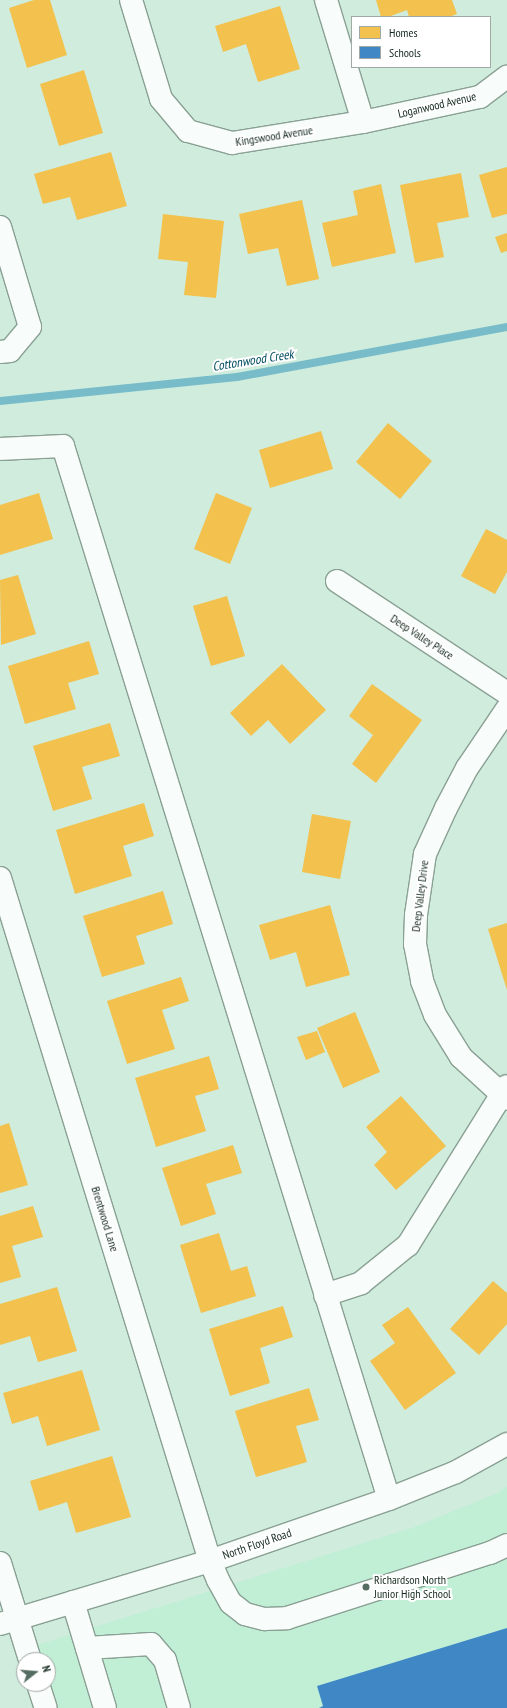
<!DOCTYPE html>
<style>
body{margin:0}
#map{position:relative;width:507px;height:1708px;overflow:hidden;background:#cfecdc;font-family:"PT Sans Narrow",sans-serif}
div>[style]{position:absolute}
.built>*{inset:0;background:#c1efd6}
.homes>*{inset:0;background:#f2c14e}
.schools>*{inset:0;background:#3f88c5}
.stream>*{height:8px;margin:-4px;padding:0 4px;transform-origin:4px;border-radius:4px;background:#78bcca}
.roads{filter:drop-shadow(1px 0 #8aa094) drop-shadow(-1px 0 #8aa094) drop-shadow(0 1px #8aa094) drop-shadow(0 -1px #8aa094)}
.minor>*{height:22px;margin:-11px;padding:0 11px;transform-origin:11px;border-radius:11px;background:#f8fcfa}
.dots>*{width:11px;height:11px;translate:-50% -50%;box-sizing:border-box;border:2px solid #fff;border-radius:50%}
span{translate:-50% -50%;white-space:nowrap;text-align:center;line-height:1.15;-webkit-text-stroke:4px #fff;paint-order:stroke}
.street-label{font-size:12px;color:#14291f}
.poi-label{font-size:12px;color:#14291f}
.left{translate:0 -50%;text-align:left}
.water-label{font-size:13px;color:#004d60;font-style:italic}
.legend{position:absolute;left:351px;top:16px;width:140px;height:52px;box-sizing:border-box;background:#fff;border:1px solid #a1a9a5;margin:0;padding:5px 7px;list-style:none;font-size:12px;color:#14291f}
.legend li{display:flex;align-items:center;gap:8px;height:20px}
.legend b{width:20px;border:1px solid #a1a9a5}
.north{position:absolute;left:16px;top:1652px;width:40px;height:40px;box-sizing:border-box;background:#fff;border:1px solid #a1a9a5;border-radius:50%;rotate:73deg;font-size:11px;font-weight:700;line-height:16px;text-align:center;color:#14291f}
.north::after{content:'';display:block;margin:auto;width:14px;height:18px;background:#556d61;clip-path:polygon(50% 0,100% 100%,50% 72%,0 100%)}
</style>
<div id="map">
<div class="built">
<div style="clip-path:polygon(507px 1486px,507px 1708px,56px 1708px,48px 1683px,48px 1660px,41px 1660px,37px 1645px,412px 1528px,498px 1493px)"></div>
</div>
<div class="homes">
<div style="clip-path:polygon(34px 0,50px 0,67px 55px,27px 68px,9px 8px)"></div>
<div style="clip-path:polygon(376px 0,452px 0,457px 14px,449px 17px,409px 17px,407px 10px,388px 17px,381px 17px)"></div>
<div style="clip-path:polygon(280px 6px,300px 69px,258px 82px,246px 44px,223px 52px,215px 26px)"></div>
<div style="clip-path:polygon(84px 70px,103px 133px,59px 146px,40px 84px)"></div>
<div style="clip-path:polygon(111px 152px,127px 206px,77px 220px,70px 197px,43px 204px,34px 174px)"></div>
<div style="clip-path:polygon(507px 167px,507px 214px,492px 218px,479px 175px)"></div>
<div style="clip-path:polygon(461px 173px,469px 217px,437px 223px,444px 257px,415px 263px,400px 185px)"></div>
<div style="clip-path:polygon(381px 184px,396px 253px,332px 267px,322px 223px,358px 215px,353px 191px)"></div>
<div style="clip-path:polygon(302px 200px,319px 279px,287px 286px,278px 248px,248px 254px,239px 214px)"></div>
<div style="clip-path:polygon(163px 214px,224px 221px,216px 298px,184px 295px,188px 262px,158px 259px)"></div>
<div style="clip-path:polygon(507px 233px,507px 251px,501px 253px,495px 237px)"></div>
<div style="clip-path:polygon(388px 423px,432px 461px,400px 499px,356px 462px)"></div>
<div style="clip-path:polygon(321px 431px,333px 469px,270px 488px,259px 450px)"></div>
<div style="clip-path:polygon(39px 493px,53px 539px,0 555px,0 505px)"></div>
<div style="clip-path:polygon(216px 493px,252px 508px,230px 564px,194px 549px)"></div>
<div style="clip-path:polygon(486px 529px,507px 540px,507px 572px,495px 594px,461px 576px)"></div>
<div style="clip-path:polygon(18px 575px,36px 634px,1px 645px,0 580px)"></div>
<div style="clip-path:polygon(227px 596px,245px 656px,211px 666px,193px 606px)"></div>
<div style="clip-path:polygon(89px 641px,99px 674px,68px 683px,76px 709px,25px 724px,8px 666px)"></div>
<div style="clip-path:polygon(282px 664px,326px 710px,290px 744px,268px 720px,251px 736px,230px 713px)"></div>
<div style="clip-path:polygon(372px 684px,422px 720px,376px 783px,352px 764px,373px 735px,349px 716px)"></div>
<div style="clip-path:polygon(110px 723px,120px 756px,82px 767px,92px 799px,53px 811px,33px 746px)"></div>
<div style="clip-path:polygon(144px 803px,154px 836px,123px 846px,132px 876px,75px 894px,56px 830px)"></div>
<div style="clip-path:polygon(312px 814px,351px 821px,340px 879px,302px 872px)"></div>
<div style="clip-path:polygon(163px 891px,173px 924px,136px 936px,145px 964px,102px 977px,83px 916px)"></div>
<div style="clip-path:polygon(330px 905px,350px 975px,306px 987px,296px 952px,270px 960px,259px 925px)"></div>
<div style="clip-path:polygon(507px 923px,507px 990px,488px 929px)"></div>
<div style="clip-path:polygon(181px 977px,189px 1001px,162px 1010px,175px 1049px,127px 1064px,107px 1001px)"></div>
<div style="clip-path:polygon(355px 1012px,380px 1072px,343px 1088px,317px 1028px)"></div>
<div style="clip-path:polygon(317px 1031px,325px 1052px,306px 1060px,297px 1037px)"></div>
<div style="clip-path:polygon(209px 1056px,219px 1089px,195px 1096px,206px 1131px,156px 1147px,135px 1078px)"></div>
<div style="clip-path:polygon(401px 1096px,446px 1146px,396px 1190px,374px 1165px,387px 1152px,366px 1127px)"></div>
<div style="clip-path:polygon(9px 1123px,28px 1185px,0 1193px,0 1126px)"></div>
<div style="clip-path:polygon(233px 1145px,242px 1173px,206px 1184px,216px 1214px,181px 1226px,162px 1168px)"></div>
<div style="clip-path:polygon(33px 1206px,43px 1237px,12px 1246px,21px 1277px,0 1283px,0 1216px)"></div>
<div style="clip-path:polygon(219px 1233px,231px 1271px,247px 1266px,256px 1296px,201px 1313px,180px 1245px)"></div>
<div style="clip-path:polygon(493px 1281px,507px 1293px,507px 1324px,479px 1355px,450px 1329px)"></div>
<div style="clip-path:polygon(57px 1287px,77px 1351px,38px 1362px,30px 1336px,0 1345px,0 1304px)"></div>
<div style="clip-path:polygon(283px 1306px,293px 1337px,260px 1348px,270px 1383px,230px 1396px,209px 1329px)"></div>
<div style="clip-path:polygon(408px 1307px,456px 1373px,405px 1410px,370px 1361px,395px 1343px,382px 1325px)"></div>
<div style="clip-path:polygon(82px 1370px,100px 1430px,47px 1446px,38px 1416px,12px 1424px,3px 1393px)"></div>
<div style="clip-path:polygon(309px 1388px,319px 1420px,296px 1426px,307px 1462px,256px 1477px,235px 1411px)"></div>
<div style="clip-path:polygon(112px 1456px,131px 1517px,76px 1533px,67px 1502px,39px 1511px,30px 1481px)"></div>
</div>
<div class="schools">
<div style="clip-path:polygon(507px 1628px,507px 1708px,319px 1708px,323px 1706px,317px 1686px)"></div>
</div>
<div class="stream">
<div style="left:0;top:401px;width:238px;rotate:-5.8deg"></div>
<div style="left:237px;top:377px;width:275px;rotate:-10.5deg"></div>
</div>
<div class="roads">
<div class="minor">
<div style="left:131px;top:0;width:103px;rotate:73.1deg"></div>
<div style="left:161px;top:99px;width:42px;rotate:49.8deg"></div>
<div style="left:188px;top:131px;width:46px;rotate:15.3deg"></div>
<div style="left:232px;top:143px;width:133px;rotate:-9.1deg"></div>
<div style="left:363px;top:122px;width:120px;rotate:-12.1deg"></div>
<div style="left:480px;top:97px;width:34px;rotate:-37deg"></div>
<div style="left:326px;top:0;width:127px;rotate:73.1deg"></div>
<div style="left:0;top:227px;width:104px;rotate:73.3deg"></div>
<div style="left:30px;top:327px;width:31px;rotate:130deg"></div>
<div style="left:10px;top:351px;width:10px;rotate:174deg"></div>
<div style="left:0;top:449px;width:63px;rotate:-2.7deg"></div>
<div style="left:63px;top:446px;width:1102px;rotate:72.8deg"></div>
<div style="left:337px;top:581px;width:204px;rotate:33.4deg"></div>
<div style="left:507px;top:709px;width:71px;rotate:124.1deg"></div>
<div style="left:467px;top:768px;width:45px;rotate:117.7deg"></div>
<div style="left:446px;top:808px;width:51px;rotate:114.5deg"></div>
<div style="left:425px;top:854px;width:62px;rotate:98.4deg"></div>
<div style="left:416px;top:915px;width:29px;rotate:92deg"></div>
<div style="left:415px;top:944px;width:38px;rotate:79deg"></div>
<div style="left:422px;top:981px;width:36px;rotate:69deg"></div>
<div style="left:435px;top:1015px;width:49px;rotate:58.2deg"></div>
<div style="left:461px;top:1057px;width:62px;rotate:42.4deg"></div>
<div style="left:0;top:878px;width:715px;rotate:72.91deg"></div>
<div style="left:210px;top:1561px;width:21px;rotate:67deg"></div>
<div style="left:218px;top:1580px;width:26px;rotate:61deg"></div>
<div style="left:231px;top:1603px;width:18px;rotate:38deg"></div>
<div style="left:245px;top:1614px;width:20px;rotate:15deg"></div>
<div style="left:264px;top:1619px;width:23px;rotate:-2deg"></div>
<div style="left:287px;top:1618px;width:213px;rotate:-17.8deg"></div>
<div style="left:490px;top:1553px;width:19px;rotate:-25deg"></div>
<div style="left:325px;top:1295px;width:38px;rotate:-18deg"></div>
<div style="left:361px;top:1283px;width:60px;rotate:-39deg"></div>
<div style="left:408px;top:1245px;width:187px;rotate:-58.1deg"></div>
<div style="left:0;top:1563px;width:102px;rotate:72.8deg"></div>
<div style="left:73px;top:1602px;width:111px;rotate:73.2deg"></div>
<div style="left:0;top:1624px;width:219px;rotate:-16.7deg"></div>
<div style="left:210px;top:1561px;width:189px;rotate:-19.1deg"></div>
<div style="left:389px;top:1499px;width:72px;rotate:-21.9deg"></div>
<div style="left:456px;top:1472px;width:58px;rotate:-28.8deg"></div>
<div style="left:87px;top:1648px;width:64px;rotate:-3.6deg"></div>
<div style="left:151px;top:1644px;width:21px;rotate:49deg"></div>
<div style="left:165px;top:1660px;width:50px;rotate:73.7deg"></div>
<div style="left:38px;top:1684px;width:25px;rotate:72deg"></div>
</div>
</div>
<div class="dots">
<div style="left:366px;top:1587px;background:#556d61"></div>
</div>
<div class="street-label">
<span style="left:437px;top:105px;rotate:-13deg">Loganwood Avenue</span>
<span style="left:274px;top:136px;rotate:-9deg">Kingswood Avenue</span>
<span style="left:422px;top:637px;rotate:33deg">Deep Valley Place</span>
<span style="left:420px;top:896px;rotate:-83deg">Deep Valley Drive</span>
<span style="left:105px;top:1219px;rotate:73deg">Brentwood Lane</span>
<span style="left:257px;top:1544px;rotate:-19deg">North Floyd Road</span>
</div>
<div class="poi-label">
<span class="left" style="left:374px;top:1587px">Richardson North<br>Junior High School</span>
</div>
<div class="water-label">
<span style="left:253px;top:361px;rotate:-9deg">Cottonwood Creek</span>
</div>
<ul class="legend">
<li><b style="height:11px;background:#f2c14e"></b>Homes</li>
<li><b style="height:11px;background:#3f88c5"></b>Schools</li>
</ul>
<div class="north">N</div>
</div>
